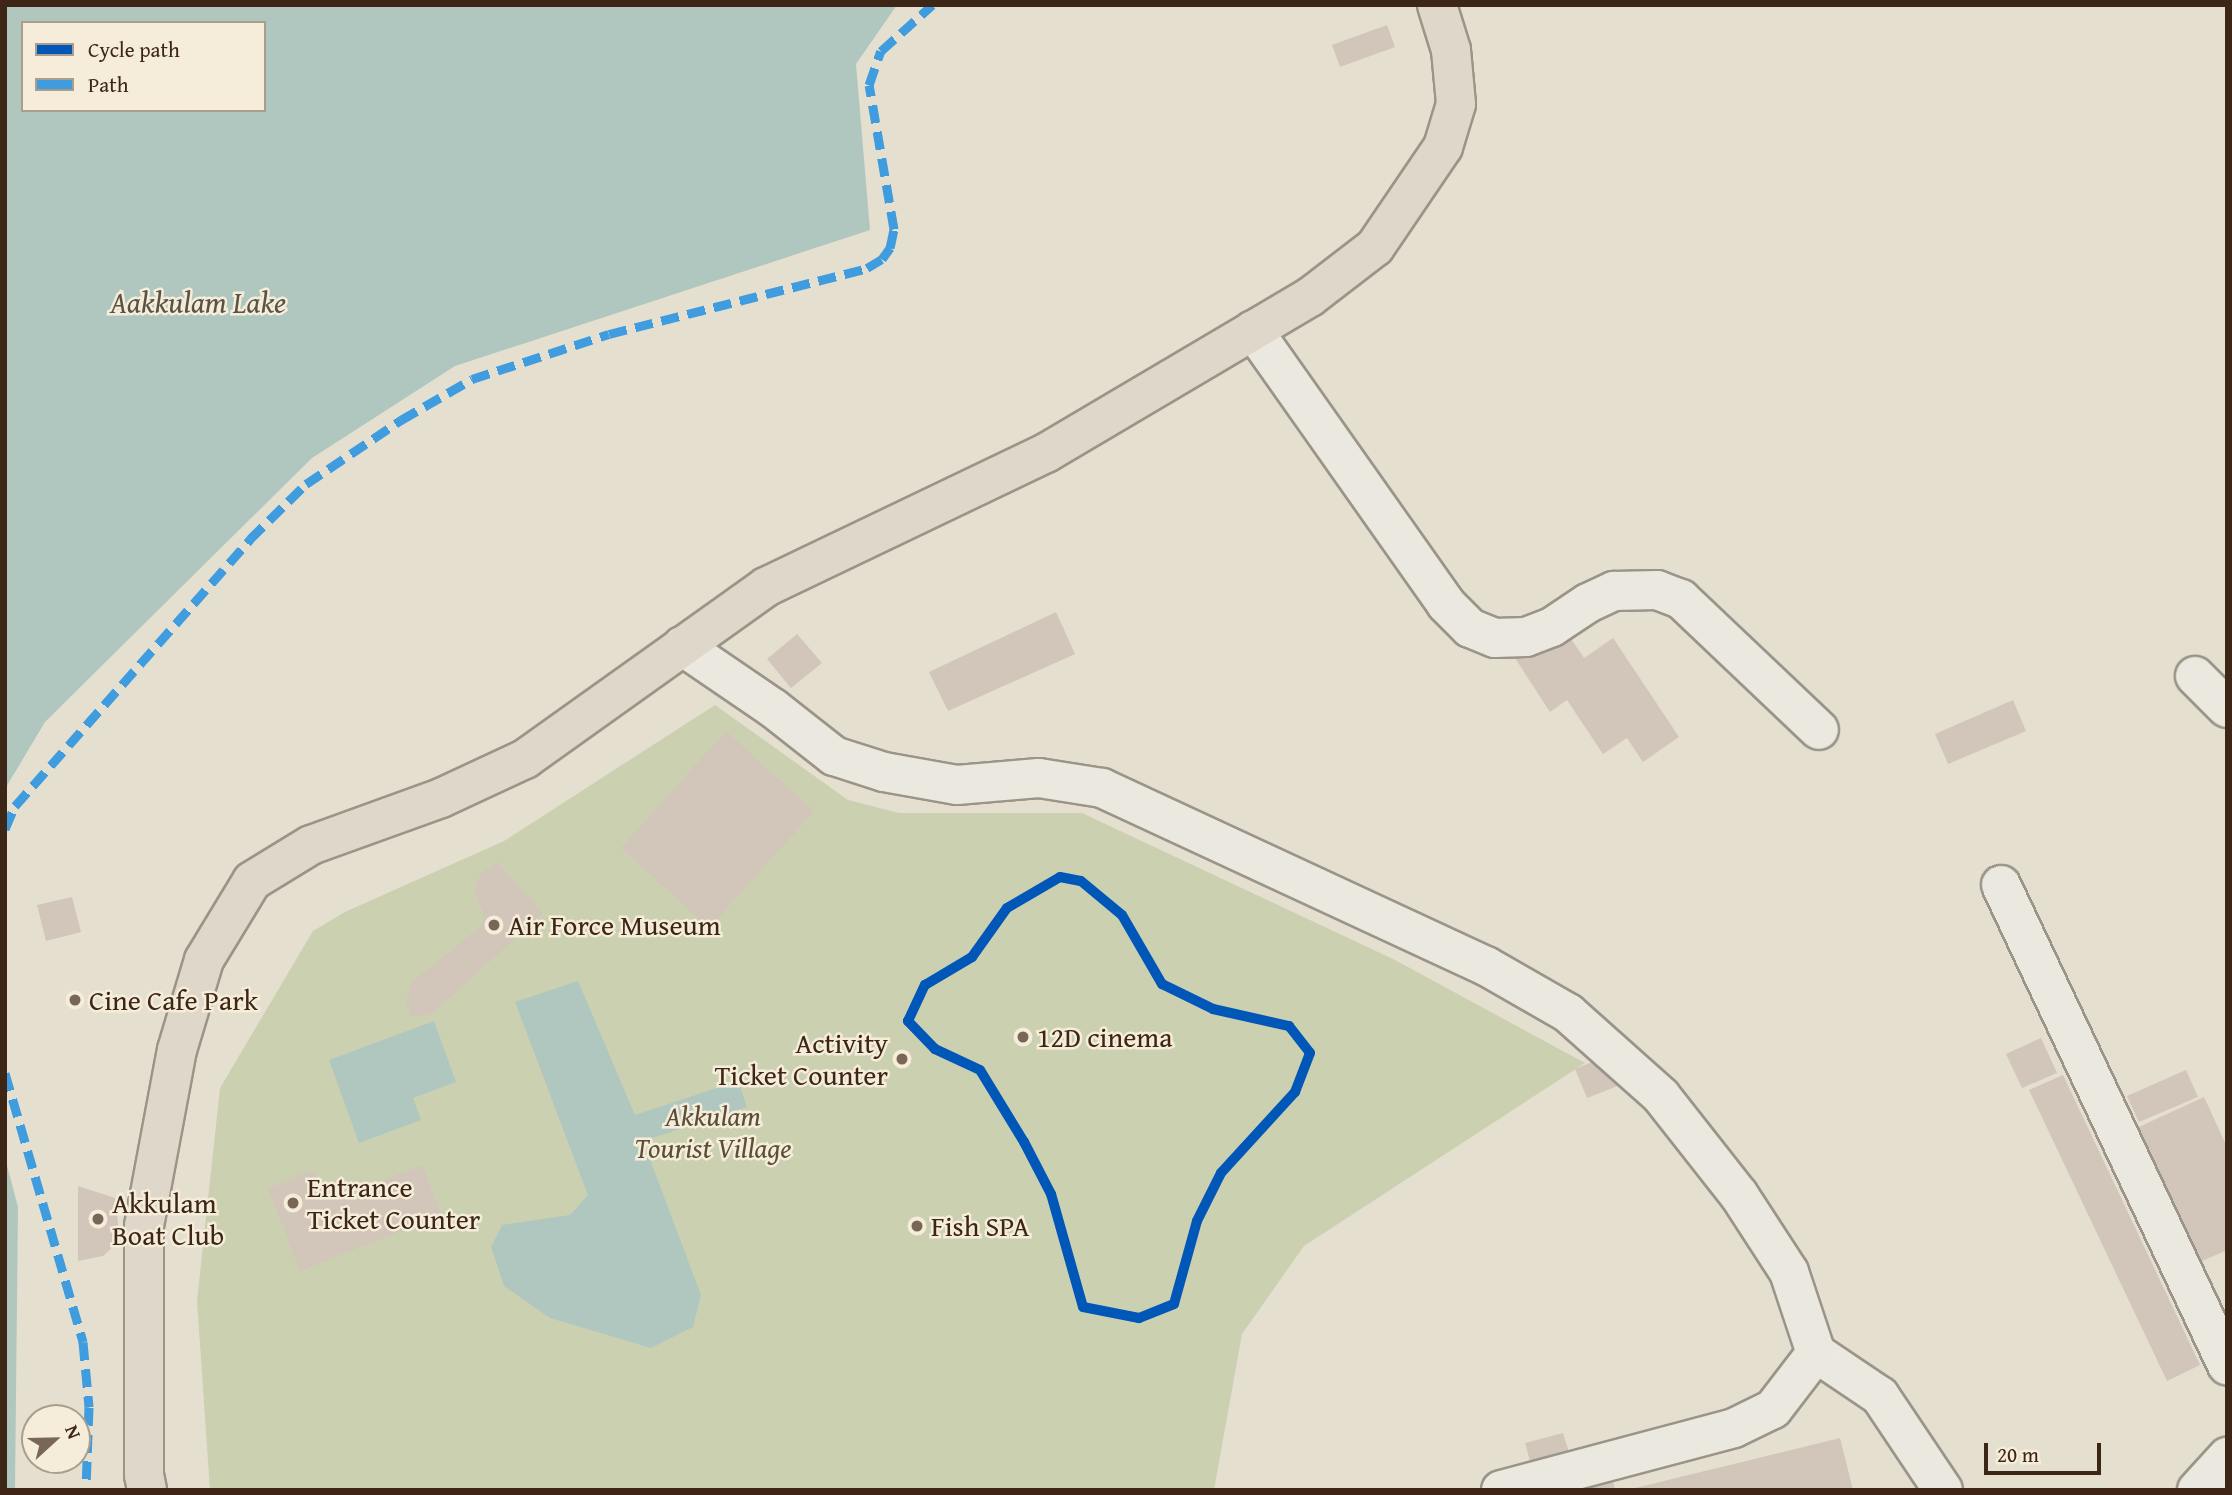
<!DOCTYPE html>
<style>
body{margin:0}
#map{position:relative;width:2232px;height:1495px;overflow:hidden;background:#e5dfcf;font-family:"Gentium Book Plus",serif}
div>[style]{position:absolute}
.green>*{inset:0;background:#cbd0b0}
.water>*{inset:0;background:#b0c7c0}
.building>*{inset:0;background:#d2c5ba}
.roads{filter:drop-shadow(2px 0 #9a9489) drop-shadow(-2px 0 #9a9489) drop-shadow(0 2px #9a9489) drop-shadow(0 -2px #9a9489)}
.minor>*{height:38px;margin:-19px;padding:0 19px;transform-origin:19px;border-radius:19px;background:#ebe8df}
.major>*{height:38px;margin:-19px;padding:0 19px;transform-origin:19px;border-radius:19px;background:#ded7ca}
.quiet>*{height:9px;margin-top:-4.5px;transform-origin:0;background:repeating-linear-gradient(90deg,#3f9cdf 0 18px,transparent 0 27px)}
.cycleway>*{height:10px;margin:-5px;padding:0 5px;transform-origin:5px;border-radius:5px;background:#0057b8}
.dots>*{width:19px;height:19px;translate:-50% -50%;box-sizing:border-box;border:4px solid #f5edd9;border-radius:50%}
span{translate:-50% -50%;white-space:nowrap;text-align:center;line-height:1.15;-webkit-text-stroke:5px #f5edd9;paint-order:stroke}
.poi-label{font-size:28px;color:#3d2616}
.left{translate:0 -50%;text-align:left}
.right{translate:-100% -50%;text-align:right}
.park-label{font-size:28px;color:#5b4e36;font-style:italic}
.water-label{font-size:30px;color:#595347;font-style:italic}
.frame{position:absolute;inset:0;border:7px solid #3d2616;pointer-events:none}
.legend{position:absolute;left:21px;top:21px;width:245px;height:91px;box-sizing:border-box;background:#f5edd9;border:2px solid #ab9d8b;margin:0;padding:9px 12px;list-style:none;font-size:21px;color:#3d2616}
.legend li{display:flex;align-items:center;gap:14px;height:35px}
.legend b{width:35px;border:2px solid #ab9d8b}
.north{position:absolute;left:21px;top:1404px;width:70px;height:70px;box-sizing:border-box;background:#f5edd9;border:2px solid #ab9d8b;border-radius:50%;rotate:68deg;font-size:19px;font-weight:700;line-height:28px;text-align:center;color:#3d2616}
.north::after{content:'';display:block;margin:auto;width:24px;height:32px;background:#786757;clip-path:polygon(50% 0,100% 100%,50% 72%,0 100%)}
.scale{position:absolute;left:1984px;top:1443px;width:117px;height:32px;box-sizing:border-box;border:4px solid #3d2616;border-top:0;padding-left:9px;font-size:21px;line-height:24px;white-space:nowrap;color:#3d2616;-webkit-text-stroke:5px #f5edd9;paint-order:stroke}
</style>
<div id="map">
<div class="green">
<div style="clip-path:polygon(715px 705px,848px 800px,899px 813px,1082px 813px,1395px 960px,1585px 1063px,1304px 1246px,1242px 1334px,1214px 1490px,210px 1490px,197px 1301px,220px 1088px,313px 931px,345px 912px,504px 841px)"></div>
</div>
<div class="water">
<div style="clip-path:polygon(evenodd,5px 5px,897px 5px,856px 64px,870px 230px,455px 366px,312px 458px,45px 722px,5px 789px,5px 5px,23px 23px,264px 23px,264px 110px,23px 110px,23px 23px)"></div>
<div style="clip-path:polygon(578px 981px,635px 1115px,738px 1081px,747px 1107px,643px 1141px,701px 1295px,693px 1327px,651px 1348px,550px 1318px,504px 1286px,491px 1247px,502px 1225px,570px 1215px,588px 1195px,515px 1002px)"></div>
<div style="clip-path:polygon(434px 1021px,456px 1082px,413px 1098px,421px 1120px,359px 1143px,329px 1060px)"></div>
<div style="clip-path:polygon(5px 1158px,18px 1207px,15px 1490px,5px 1490px)"></div>
</div>
<div class="building">
<div style="clip-path:polygon(1387px 25px,1395px 47px,1340px 67px,1332px 45px)"></div>
<div style="clip-path:polygon(1056px 612px,1075px 654px,948px 711px,929px 672px)"></div>
<div style="clip-path:polygon(1563px 627px,1584px 658px,1613px 638px,1679px 737px,1643px 762px,1627px 738px,1603px 754px,1567px 700px,1550px 712px,1515px 658px)"></div>
<div style="clip-path:polygon(797px 634px,822px 663px,791px 688px,767px 659px)"></div>
<div style="clip-path:polygon(2013px 700px,2026px 731px,1948px 764px,1935px 734px)"></div>
<div style="clip-path:polygon(726px 731px,814px 811px,709px 928px,621px 848px)"></div>
<div style="clip-path:polygon(497px 862px,543px 913px,431px 1015px,411px 1016px,406px 1002px,411px 983px,483px 924px,484px 915px,474px 892px,480px 875px)"></div>
<div style="clip-path:polygon(72px 897px,81px 932px,46px 941px,37px 905px)"></div>
<div style="clip-path:polygon(2041px 1038px,2057px 1073px,2022px 1088px,2006px 1054px)"></div>
<div style="clip-path:polygon(1622px 1050px,1633px 1080px,1587px 1098px,1575px 1069px)"></div>
<div style="clip-path:polygon(2186px 1070px,2198px 1097px,2139px 1122px,2127px 1096px)"></div>
<div style="clip-path:polygon(2063px 1075px,2200px 1365px,2167px 1381px,2029px 1090px)"></div>
<div style="clip-path:polygon(2204px 1097px,2227px 1147px,2227px 1250px,2191px 1266px,2130px 1131px)"></div>
<div style="clip-path:polygon(422px 1165px,442px 1215px,300px 1271px,268px 1188px,314px 1170px,327px 1202px)"></div>
<div style="clip-path:polygon(78px 1186px,115px 1198px,120px 1240px,103px 1256px,78px 1261px)"></div>
<div style="clip-path:polygon(1563px 1433px,1572px 1462px,1533px 1472px,1525px 1443px)"></div>
<div style="clip-path:polygon(1840px 1438px,1853px 1490px,1631px 1490px,1631px 1489px)"></div>
<div style="clip-path:polygon(1611px 1471px,1615px 1490px,1527px 1490px)"></div>
</div>
<div class="roads">
<div class="minor">
<div style="left:1253px;top:330px;width:335px;rotate:54.8deg"></div>
<div style="left:1446px;top:604px;width:34px;rotate:45deg"></div>
<div style="left:1470px;top:628px;width:27px;rotate:22deg"></div>
<div style="left:1495px;top:638px;width:31px;rotate:-2deg"></div>
<div style="left:1526px;top:637px;width:28px;rotate:-21deg"></div>
<div style="left:1552px;top:627px;width:43px;rotate:-33.7deg"></div>
<div style="left:1588px;top:603px;width:29px;rotate:-25deg"></div>
<div style="left:1614px;top:591px;width:43px;rotate:-1.3deg"></div>
<div style="left:1657px;top:590px;width:26px;rotate:21deg"></div>
<div style="left:1681px;top:599px;width:190px;rotate:43.5deg"></div>
<div style="left:682px;top:646px;width:110px;rotate:34.3deg"></div>
<div style="left:773px;top:708px;width:78px;rotate:38.2deg"></div>
<div style="left:834px;top:756px;width:52px;rotate:17.7deg"></div>
<div style="left:884px;top:772px;width:74px;rotate:10.1deg"></div>
<div style="left:957px;top:785px;width:82px;rotate:-4.9deg"></div>
<div style="left:1039px;top:778px;width:64px;rotate:9deg"></div>
<div style="left:1102px;top:788px;width:423px;rotate:24.9deg"></div>
<div style="left:1486px;top:966px;width:95px;rotate:29.8deg"></div>
<div style="left:1568px;top:1013px;width:125px;rotate:41.7deg"></div>
<div style="left:1661px;top:1096px;width:126px;rotate:51.8deg"></div>
<div style="left:1739px;top:1195px;width:92px;rotate:57deg"></div>
<div style="left:1789px;top:1272px;width:85px;rotate:71.6deg"></div>
<div style="left:1816px;top:1353px;width:77px;rotate:33.9deg"></div>
<div style="left:1880px;top:1396px;width:113px;rotate:56.2deg"></div>
<div style="left:2195px;top:676px;width:45px;rotate:45deg"></div>
<div style="left:2001px;top:885px;width:531px;rotate:64.79deg"></div>
<div style="left:1501px;top:1490px;width:241px;rotate:-14.9deg"></div>
<div style="left:1734px;top:1428px;width:43px;rotate:-26deg"></div>
<div style="left:1773px;top:1409px;width:71px;rotate:-52.5deg"></div>
<div style="left:2197px;top:1490px;width:45px;rotate:-47.7deg"></div>
</div>
<div class="major">
<div style="left:147px;top:1490px;width:15px;rotate:-101deg"></div>
<div style="left:144px;top:1475px;width:249px;rotate:-90deg"></div>
<div style="left:144px;top:1226px;width:179px;rotate:-79.4deg"></div>
<div style="left:177px;top:1050px;width:94px;rotate:-73.3deg"></div>
<div style="left:204px;top:960px;width:92px;rotate:-58.7deg"></div>
<div style="left:252px;top:881px;width:69px;rotate:-31.4deg"></div>
<div style="left:311px;top:845px;width:138px;rotate:-19.9deg"></div>
<div style="left:441px;top:798px;width:93px;rotate:-24.9deg"></div>
<div style="left:525px;top:759px;width:296px;rotate:-35.5deg"></div>
<div style="left:766px;top:587px;width:310px;rotate:-25.6deg"></div>
<div style="left:1046px;top:453px;width:307px;rotate:-30.6deg"></div>
<div style="left:1310px;top:297px;width:82px;rotate:-37.6deg"></div>
<div style="left:1375px;top:247px;width:121px;rotate:-55.8deg"></div>
<div style="left:1443px;top:147px;width:45px;rotate:-73.2deg"></div>
<div style="left:1456px;top:104px;width:54px;rotate:-95.3deg"></div>
<div style="left:1451px;top:50px;width:47px;rotate:-107.3deg"></div>
</div>
</div>
<div class="quiet">
<div style="left:5px;top:829px;width:25px;rotate:-67deg"></div>
<div style="left:15px;top:806px;width:356px;rotate:-48.6deg"></div>
<div style="left:250px;top:539px;width:78px;rotate:-44.5deg"></div>
<div style="left:306px;top:484px;width:115px;rotate:-34deg"></div>
<div style="left:401px;top:420px;width:82px;rotate:-30deg"></div>
<div style="left:472px;top:379px;width:144px;rotate:-18.2deg"></div>
<div style="left:609px;top:334px;width:266px;rotate:-14.3deg"></div>
<div style="left:867px;top:268px;width:17px;rotate:-31deg"></div>
<div style="left:882px;top:259px;width:14px;rotate:-54deg"></div>
<div style="left:890px;top:248px;width:19px;rotate:-78deg"></div>
<div style="left:894px;top:229px;width:146px;rotate:-99.8deg"></div>
<div style="left:869px;top:85px;width:36px;rotate:-71deg"></div>
<div style="left:881px;top:51px;width:69px;rotate:-42deg"></div>
<div style="left:5px;top:1073px;width:280px;rotate:73.8deg"></div>
<div style="left:83px;top:1342px;width:65px;rotate:84.7deg"></div>
<div style="left:89px;top:1407px;width:83px;rotate:92.1deg"></div>
</div>
<div class="cycleway">
<div style="left:1060px;top:877px;width:21px;rotate:11deg"></div>
<div style="left:1081px;top:881px;width:53px;rotate:39.7deg"></div>
<div style="left:1122px;top:915px;width:80px;rotate:59.9deg"></div>
<div style="left:1162px;top:984px;width:57px;rotate:26.1deg"></div>
<div style="left:1213px;top:1009px;width:78px;rotate:12.6deg"></div>
<div style="left:1289px;top:1026px;width:34px;rotate:52deg"></div>
<div style="left:1310px;top:1053px;width:42px;rotate:111deg"></div>
<div style="left:1295px;top:1092px;width:110px;rotate:132.4deg"></div>
<div style="left:1221px;top:1173px;width:54px;rotate:116.6deg"></div>
<div style="left:1197px;top:1221px;width:86px;rotate:105.5deg"></div>
<div style="left:1174px;top:1304px;width:38px;rotate:158deg"></div>
<div style="left:1139px;top:1318px;width:57px;rotate:-168.9deg"></div>
<div style="left:1083px;top:1307px;width:117px;rotate:-105.8deg"></div>
<div style="left:1051px;top:1194px;width:59px;rotate:-117.4deg"></div>
<div style="left:1024px;top:1142px;width:84px;rotate:-121.4deg"></div>
<div style="left:980px;top:1070px;width:50px;rotate:-155deg"></div>
<div style="left:935px;top:1049px;width:39px;rotate:-134deg"></div>
<div style="left:908px;top:1021px;width:40px;rotate:-65deg"></div>
<div style="left:925px;top:985px;width:55px;rotate:-30.8deg"></div>
<div style="left:972px;top:957px;width:60px;rotate:-54.5deg"></div>
<div style="left:1007px;top:908px;width:61px;rotate:-30.3deg"></div>
</div>
<div class="dots">
<div style="left:494px;top:925px;background:#786757"></div>
<div style="left:75px;top:1000px;background:#786757"></div>
<div style="left:1023px;top:1037px;background:#786757"></div>
<div style="left:902px;top:1059px;background:#786757"></div>
<div style="left:293px;top:1203px;background:#786757"></div>
<div style="left:98px;top:1219px;background:#786757"></div>
<div style="left:917px;top:1226px;background:#786757"></div>
</div>
<div class="poi-label">
<span class="left" style="left:508px;top:925px">Air Force Museum</span>
<span class="left" style="left:89px;top:1000px">Cine Cafe Park</span>
<span class="left" style="left:1037px;top:1037px">12D cinema</span>
<span class="right" style="left:888px;top:1059px">Activity<br>Ticket Counter</span>
<span class="left" style="left:307px;top:1203px">Entrance<br>Ticket Counter</span>
<span class="left" style="left:112px;top:1219px">Akkulam<br>Boat Club</span>
<span class="left" style="left:931px;top:1226px">Fish SPA</span>
</div>
<div class="park-label">
<span style="left:713px;top:1132px">Akkulam<br>Tourist Village</span>
</div>
<div class="water-label">
<span style="left:198px;top:302px">Aakkulam Lake</span>
</div>
<div class="frame"></div>
<ul class="legend">
<li><b style="height:9px;background:#0057b8"></b>Cycle path</li>
<li><b style="height:9px;background:#3f9cdf"></b>Path</li>
</ul>
<div class="north">N</div>
<div class="scale">20 m</div>
</div>
